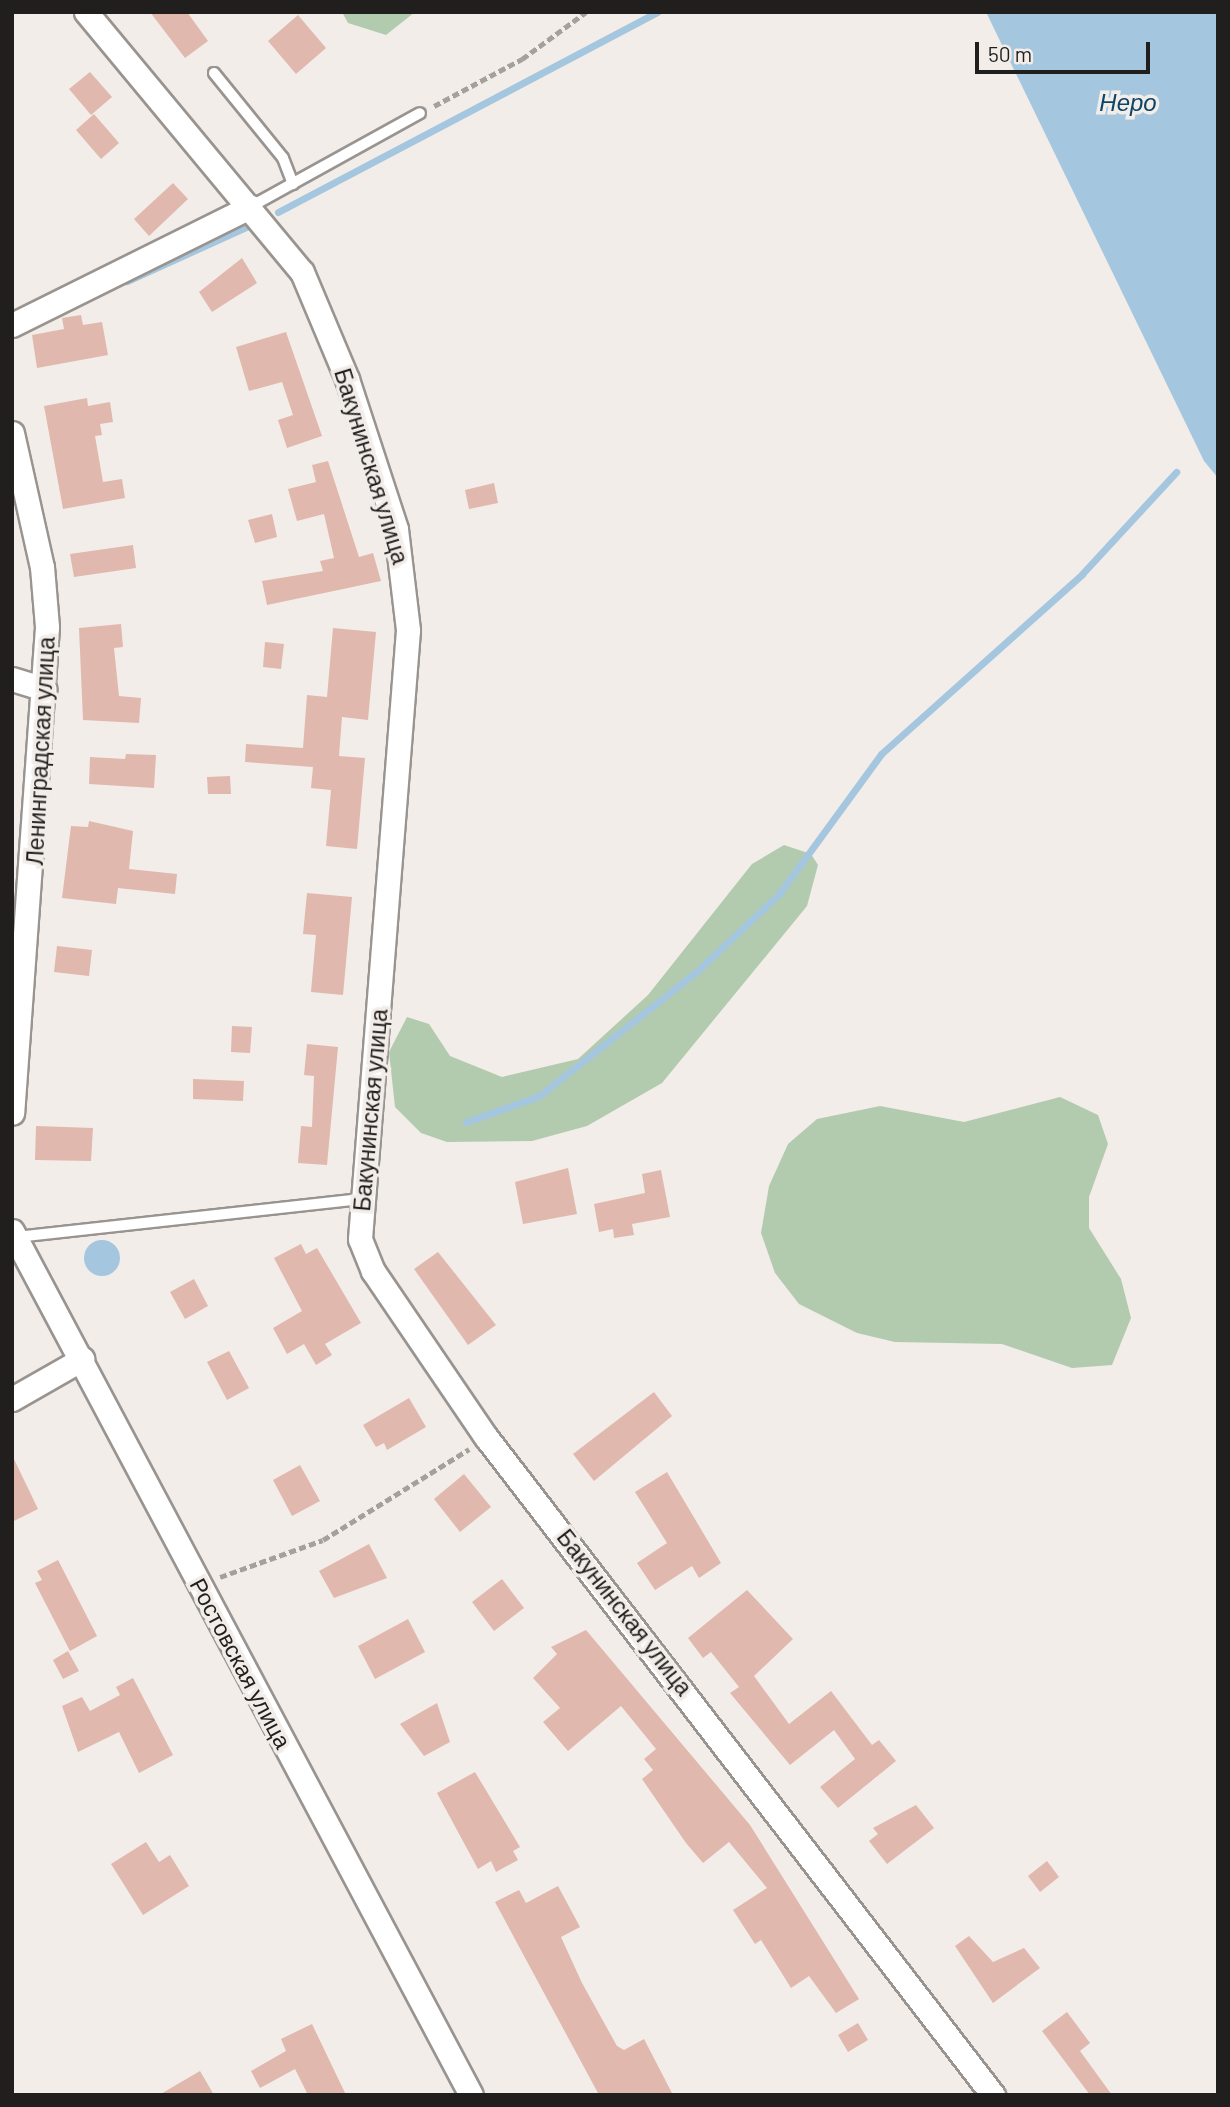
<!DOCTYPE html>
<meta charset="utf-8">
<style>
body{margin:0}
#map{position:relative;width:1230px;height:2107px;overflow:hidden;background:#f2ede8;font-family:Barlow,sans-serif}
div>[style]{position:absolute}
.green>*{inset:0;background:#b2cbae}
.water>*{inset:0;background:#a5c6df}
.round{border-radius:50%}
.stream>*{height:7px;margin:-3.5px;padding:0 3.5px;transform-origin:3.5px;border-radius:3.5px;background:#a5c6df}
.building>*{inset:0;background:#e1b8ad}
.path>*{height:4.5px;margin-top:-2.25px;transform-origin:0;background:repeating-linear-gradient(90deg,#a4a09c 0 7px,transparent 0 10.5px)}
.roads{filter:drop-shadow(2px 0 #999490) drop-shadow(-2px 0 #999490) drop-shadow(0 2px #999490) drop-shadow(0 -2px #999490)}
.lane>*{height:10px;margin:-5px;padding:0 5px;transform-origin:5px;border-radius:5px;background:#fff}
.street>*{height:23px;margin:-11.5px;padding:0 11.5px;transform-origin:11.5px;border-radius:11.5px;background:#fff}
span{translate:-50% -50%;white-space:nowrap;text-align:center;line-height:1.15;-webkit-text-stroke:7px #f2ede8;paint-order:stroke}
.street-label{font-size:23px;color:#211f1e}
.water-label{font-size:24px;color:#0c4567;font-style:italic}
.frame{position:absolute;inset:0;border:14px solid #211f1e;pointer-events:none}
.scale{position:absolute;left:975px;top:42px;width:175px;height:32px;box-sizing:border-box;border:4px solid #211f1e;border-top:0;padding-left:9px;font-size:21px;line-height:24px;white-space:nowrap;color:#211f1e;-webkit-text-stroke:5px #f2ede8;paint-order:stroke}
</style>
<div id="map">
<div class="green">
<div style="clip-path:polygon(342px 12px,415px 12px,386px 35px,348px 23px)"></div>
<div style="clip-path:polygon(784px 845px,811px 854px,818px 865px,807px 906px,662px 1083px,587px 1126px,532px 1141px,447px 1142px,421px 1133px,395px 1107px,389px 1052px,407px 1017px,429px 1024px,450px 1056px,502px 1077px,578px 1059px,648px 995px,752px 864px)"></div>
<div style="clip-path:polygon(1060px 1097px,1098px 1115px,1108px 1144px,1089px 1197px,1089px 1228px,1121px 1279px,1131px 1318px,1112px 1365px,1072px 1368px,1002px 1344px,895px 1342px,857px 1333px,799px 1304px,775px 1273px,761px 1233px,769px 1186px,788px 1144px,817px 1119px,880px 1106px,964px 1122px)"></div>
</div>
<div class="water">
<div style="clip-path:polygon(986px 12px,1218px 12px,1218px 478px,1204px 461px)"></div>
<div class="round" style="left:84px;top:1240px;width:36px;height:36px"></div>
</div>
<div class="stream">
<div style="left:278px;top:212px;width:429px;rotate:-27.8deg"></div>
<div style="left:127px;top:281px;width:133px;rotate:-24.4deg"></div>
<div style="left:466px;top:1122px;width:77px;rotate:-19.6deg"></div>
<div style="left:539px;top:1096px;width:199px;rotate:-38.3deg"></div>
<div style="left:695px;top:973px;width:115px;rotate:-43.2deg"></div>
<div style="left:779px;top:894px;width:173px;rotate:-53.9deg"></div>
<div style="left:881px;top:754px;width:270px;rotate:-41.8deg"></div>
<div style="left:1082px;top:574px;width:139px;rotate:-47.3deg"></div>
</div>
<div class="building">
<div style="clip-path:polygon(150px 12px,187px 12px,208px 41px,185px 58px)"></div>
<div style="clip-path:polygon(298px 15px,326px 48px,296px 74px,268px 41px)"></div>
<div style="clip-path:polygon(90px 72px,112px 97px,91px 115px,69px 89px)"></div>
<div style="clip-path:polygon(94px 114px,119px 143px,101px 159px,76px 130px)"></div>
<div style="clip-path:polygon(173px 183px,188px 199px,149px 236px,134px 219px)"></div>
<div style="clip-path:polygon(242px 258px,257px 283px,212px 312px,199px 292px)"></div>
<div style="clip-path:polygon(81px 315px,83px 325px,102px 322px,108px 355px,37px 368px,32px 335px,64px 329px,62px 318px)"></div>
<div style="clip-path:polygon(286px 332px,322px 436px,287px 448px,278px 420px,293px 415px,282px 382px,249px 391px,236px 347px)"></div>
<div style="clip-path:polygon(87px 398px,88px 406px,110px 402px,113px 422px,100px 424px,102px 435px,95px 436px,103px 482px,122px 479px,125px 498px,63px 509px,44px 406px)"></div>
<div style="clip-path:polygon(328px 461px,359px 557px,373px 553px,381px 581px,267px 605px,262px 581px,323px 571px,320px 561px,334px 558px,324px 514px,297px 521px,288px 489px,316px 482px,312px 465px)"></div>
<div style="clip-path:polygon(494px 483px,498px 503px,469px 509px,465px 490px)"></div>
<div style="clip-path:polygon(272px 514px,277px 537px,255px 543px,248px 520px)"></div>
<div style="clip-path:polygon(133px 545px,136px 568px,74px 577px,70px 554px)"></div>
<div style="clip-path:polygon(121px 624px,123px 647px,114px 648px,119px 696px,141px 698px,139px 723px,83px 720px,79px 628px)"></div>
<div style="clip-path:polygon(333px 628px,376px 632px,368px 720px,342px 717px,339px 756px,365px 758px,357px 849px,326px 846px,331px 790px,311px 788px,313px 767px,245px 762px,246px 744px,303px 748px,307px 695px,327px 697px)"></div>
<div style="clip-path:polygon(265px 642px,284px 644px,281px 669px,263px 667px)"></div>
<div style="clip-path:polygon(126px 754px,156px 755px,154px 788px,89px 784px,90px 757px,125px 759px)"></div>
<div style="clip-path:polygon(230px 776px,231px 794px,208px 794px,207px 777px)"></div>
<div style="clip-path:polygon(89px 821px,133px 831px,129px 869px,177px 874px,175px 894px,118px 888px,116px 904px,62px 898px,71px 826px,88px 827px)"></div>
<div style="clip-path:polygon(307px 893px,352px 897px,343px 995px,311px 992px,316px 935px,303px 934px)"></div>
<div style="clip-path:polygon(57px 946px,92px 950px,89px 976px,54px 972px)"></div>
<div style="clip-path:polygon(232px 1026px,252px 1027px,250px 1053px,231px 1052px)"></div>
<div style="clip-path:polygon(307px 1044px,338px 1047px,327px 1165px,298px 1163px,301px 1126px,312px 1127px,314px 1076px,304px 1075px)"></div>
<div style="clip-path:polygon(193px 1079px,244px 1081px,243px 1101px,193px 1099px)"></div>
<div style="clip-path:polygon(36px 1126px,93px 1128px,91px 1161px,35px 1160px)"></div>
<div style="clip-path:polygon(568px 1168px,577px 1214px,523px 1224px,515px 1182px)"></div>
<div style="clip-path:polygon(661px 1170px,670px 1217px,632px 1224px,634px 1235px,614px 1238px,613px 1229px,599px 1232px,594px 1204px,645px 1193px,642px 1174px)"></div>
<div style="clip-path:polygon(301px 1244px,306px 1254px,317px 1248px,361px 1323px,325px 1344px,332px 1355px,316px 1365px,304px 1344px,287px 1354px,273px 1328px,302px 1311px,274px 1258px)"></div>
<div style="clip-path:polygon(438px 1252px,496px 1325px,468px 1345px,414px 1269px)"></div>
<div style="clip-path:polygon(194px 1279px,208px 1306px,185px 1319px,170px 1292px)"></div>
<div style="clip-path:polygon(229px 1351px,249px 1388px,227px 1400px,207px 1362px)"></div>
<div style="clip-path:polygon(654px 1392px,672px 1416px,594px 1481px,573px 1454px)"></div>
<div style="clip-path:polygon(409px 1398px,426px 1427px,387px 1450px,384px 1443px,376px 1447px,363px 1425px)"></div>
<div style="clip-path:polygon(12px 1455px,38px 1509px,12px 1522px)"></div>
<div style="clip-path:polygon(300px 1465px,320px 1501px,292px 1516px,273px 1480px)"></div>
<div style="clip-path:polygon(667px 1472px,721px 1563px,699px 1578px,692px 1566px,655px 1590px,637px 1563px,667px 1543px,635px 1492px)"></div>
<div style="clip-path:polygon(464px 1474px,491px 1507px,460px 1532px,434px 1499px)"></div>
<div style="clip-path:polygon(369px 1544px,387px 1578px,334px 1598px,319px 1571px)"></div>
<div style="clip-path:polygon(58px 1560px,97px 1636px,70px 1651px,35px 1583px,42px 1580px,37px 1571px)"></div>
<div style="clip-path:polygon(502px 1579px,524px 1608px,494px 1631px,472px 1602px)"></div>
<div style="clip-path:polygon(747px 1590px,793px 1639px,754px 1676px,789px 1724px,831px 1691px,872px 1745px,879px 1740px,896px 1761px,838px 1808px,820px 1787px,855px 1759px,834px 1730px,790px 1765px,730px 1693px,739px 1687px,711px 1652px,703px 1658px,688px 1638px)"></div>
<div style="clip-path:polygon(408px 1619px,425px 1652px,375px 1679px,358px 1646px)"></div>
<div style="clip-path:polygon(586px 1630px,750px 1825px,859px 1999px,836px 2013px,809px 1976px,791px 1988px,761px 1940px,755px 1944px,733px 1910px,767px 1888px,729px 1842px,703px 1863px,686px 1843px,642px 1779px,653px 1770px,644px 1759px,656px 1749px,621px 1706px,568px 1751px,543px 1722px,560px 1708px,533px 1678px,557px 1654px,551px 1647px)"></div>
<div style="clip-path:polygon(68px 1651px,79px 1671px,63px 1679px,53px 1660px)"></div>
<div style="clip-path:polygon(133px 1678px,173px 1755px,139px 1773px,119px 1732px,78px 1752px,62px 1706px,82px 1697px,90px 1711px,120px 1695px,116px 1687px)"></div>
<div style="clip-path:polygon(437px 1703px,450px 1742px,424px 1756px,400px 1724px)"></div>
<div style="clip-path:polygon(475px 1772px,520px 1847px,513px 1851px,518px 1860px,496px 1872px,491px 1861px,478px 1869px,437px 1793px)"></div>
<div style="clip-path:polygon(916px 1805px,934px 1828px,887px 1864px,869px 1841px,878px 1834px,873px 1828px)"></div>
<div style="clip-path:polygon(146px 1842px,159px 1862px,170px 1855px,189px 1886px,143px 1915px,111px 1864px)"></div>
<div style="clip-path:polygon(1047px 1861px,1059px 1877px,1040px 1892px,1028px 1876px)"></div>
<div style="clip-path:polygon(558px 1886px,580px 1927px,561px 1937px,582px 1983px,617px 2046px,624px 2050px,644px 2039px,673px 2095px,599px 2095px,495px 1902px,519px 1890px,526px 1903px)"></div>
<div style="clip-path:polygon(969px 1936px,993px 1962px,1024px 1948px,1040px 1968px,993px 2003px,955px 1946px)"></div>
<div style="clip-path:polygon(1067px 2012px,1090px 2043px,1080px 2051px,1112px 2095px,1090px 2095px,1042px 2031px)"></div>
<div style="clip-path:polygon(858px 2023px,868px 2040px,848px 2052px,838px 2035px)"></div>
<div style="clip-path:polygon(312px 2024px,346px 2095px,308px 2095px,295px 2069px,260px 2088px,251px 2071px,286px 2051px,281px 2039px)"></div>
<div style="clip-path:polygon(200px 2071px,214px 2095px,159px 2095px)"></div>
</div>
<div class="path">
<div style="left:434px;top:106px;width:100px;rotate:-28.1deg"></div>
<div style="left:522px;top:59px;width:79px;rotate:-36.3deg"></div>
<div style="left:220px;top:1577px;width:109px;rotate:-19.8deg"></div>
<div style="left:323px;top:1540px;width:172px;rotate:-31.9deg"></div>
</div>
<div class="roads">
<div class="lane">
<div style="left:214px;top:73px;width:109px;rotate:50.9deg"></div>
<div style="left:283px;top:158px;width:28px;rotate:69deg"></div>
<div style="left:250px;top:207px;width:194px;rotate:-28.9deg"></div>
<div style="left:17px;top:1237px;width:348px;rotate:-6.3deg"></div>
</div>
<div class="street">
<div style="left:86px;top:12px;width:338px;rotate:50.3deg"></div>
<div style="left:302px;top:272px;width:116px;rotate:67.2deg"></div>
<div style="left:347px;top:379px;width:158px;rotate:71.9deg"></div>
<div style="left:396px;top:529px;width:102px;rotate:83.2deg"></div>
<div style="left:408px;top:630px;width:611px;rotate:94.51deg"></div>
<div style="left:360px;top:1239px;width:35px;rotate:68deg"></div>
<div style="left:373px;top:1271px;width:201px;rotate:55.8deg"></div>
<div style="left:486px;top:1437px;width:831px;rotate:52.39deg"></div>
<div style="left:12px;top:325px;width:266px;rotate:-26.4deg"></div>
<div style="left:12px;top:433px;width:137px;rotate:77.4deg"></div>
<div style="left:42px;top:567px;width:60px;rotate:85.2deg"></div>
<div style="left:47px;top:627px;width:487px;rotate:94.1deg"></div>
<div style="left:12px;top:679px;width:34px;rotate:17deg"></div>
<div style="left:12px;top:1231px;width:978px;rotate:62.02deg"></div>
<div style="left:12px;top:1399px;width:81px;rotate:-29.7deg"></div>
</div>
</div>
<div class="street-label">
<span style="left:372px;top:466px;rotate:73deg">Бакунинская улица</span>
<span style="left:40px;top:751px;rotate:-87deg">Ленинградская улица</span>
<span style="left:370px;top:1110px;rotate:-85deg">Бакунинская улица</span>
<span style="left:625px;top:1612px;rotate:52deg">Бакунинская улица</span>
<span style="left:241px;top:1663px;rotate:62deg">Ростовская улица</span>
</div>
<div class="water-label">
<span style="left:1128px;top:102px">Неро</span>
</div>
<div class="frame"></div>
<div class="scale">50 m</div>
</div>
